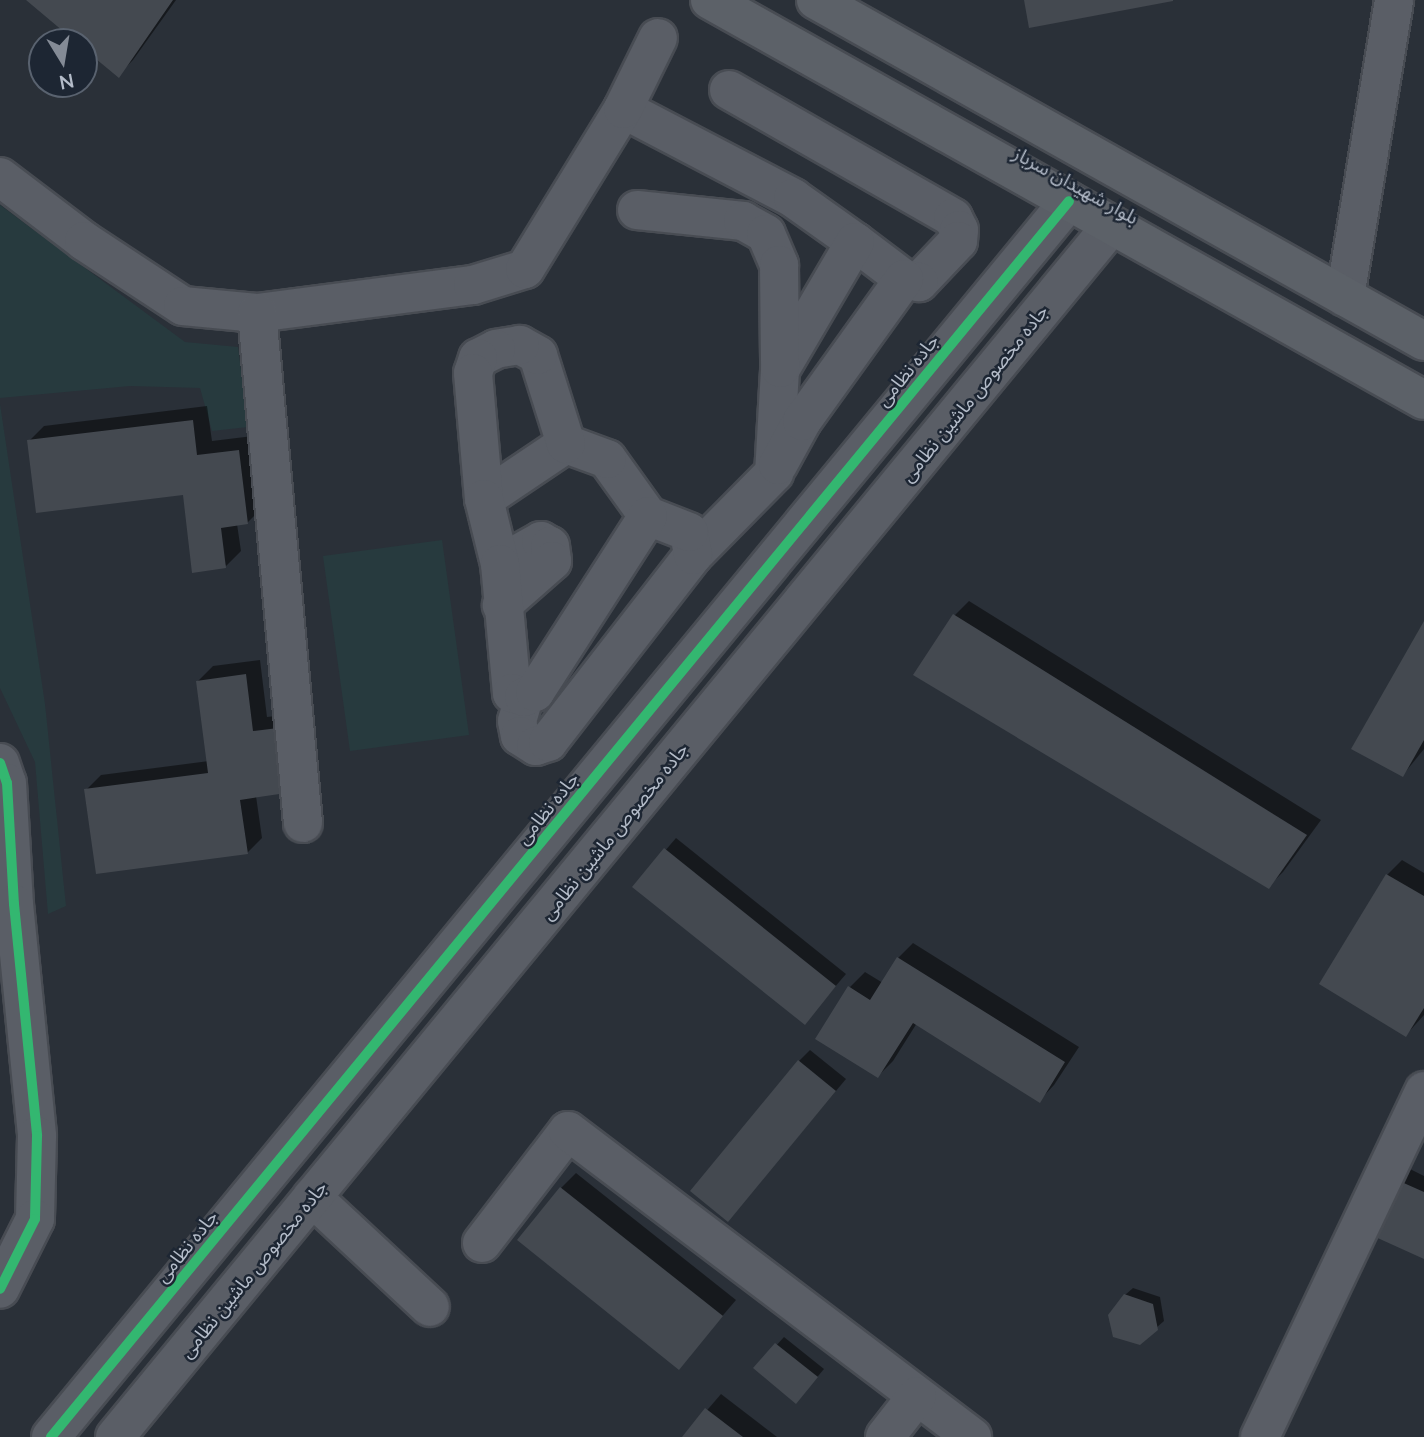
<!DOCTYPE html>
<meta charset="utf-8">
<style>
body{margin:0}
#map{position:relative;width:1424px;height:1437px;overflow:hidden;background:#2a3038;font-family:Lato,"Noto Sans Arabic",sans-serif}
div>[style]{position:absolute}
.green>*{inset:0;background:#273a3e}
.shadow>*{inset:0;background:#0007}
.building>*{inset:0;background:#444950}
.roads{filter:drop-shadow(2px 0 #484c53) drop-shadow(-2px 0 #484c53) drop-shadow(0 2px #484c53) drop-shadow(0 -2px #484c53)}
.minor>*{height:38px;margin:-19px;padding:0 19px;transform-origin:19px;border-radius:19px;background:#5a5e66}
.major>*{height:38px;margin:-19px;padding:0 19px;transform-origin:19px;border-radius:19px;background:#5c6168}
.cycleway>*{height:10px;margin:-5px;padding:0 5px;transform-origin:5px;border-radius:5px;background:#33b770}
span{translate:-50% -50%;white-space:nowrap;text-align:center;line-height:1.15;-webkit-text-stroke:5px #1d2633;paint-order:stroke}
.street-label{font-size:19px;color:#b4bcc9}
.north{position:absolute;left:28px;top:28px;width:70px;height:70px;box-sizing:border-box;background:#1d2633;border:2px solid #59626f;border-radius:50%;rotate:169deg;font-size:19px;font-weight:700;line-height:28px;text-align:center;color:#b4bcc9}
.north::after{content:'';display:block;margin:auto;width:24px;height:32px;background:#848b96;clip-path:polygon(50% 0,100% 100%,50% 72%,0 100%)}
</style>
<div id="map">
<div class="green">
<div style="clip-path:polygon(0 205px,185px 342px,238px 347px,248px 427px,212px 431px,200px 388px,130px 386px,0 398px)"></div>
<div style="clip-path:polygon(0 404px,45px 704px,66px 906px,48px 914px,35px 762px,0 688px)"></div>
<div style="clip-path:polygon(442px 540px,469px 735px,350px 751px,323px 556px)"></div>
</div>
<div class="shadow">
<div style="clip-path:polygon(29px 0,176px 0,133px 60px,118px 75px,84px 46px,84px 42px,79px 42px)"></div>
<div style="clip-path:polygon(207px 406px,212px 441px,253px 436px,262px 508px,247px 523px,237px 524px,241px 551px,226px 566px,184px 493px,29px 441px,44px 426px)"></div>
<div style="clip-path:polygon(969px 601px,1321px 820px,1283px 872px,1268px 887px,954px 616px)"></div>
<div style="clip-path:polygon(1424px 624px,1424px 749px,1403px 775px)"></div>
<div style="clip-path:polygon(260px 660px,267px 717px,293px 714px,256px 796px,262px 838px,247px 853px,86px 790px,101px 775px,209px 761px,198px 681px,213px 666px)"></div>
<div style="clip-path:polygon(676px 838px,846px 974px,804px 1023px,634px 887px)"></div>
<div style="clip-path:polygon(1402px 860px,1424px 873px,1424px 1015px,1406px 1035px,1321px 983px,1387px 875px)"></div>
<div style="clip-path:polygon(913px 943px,1079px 1047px,1054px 1085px,1040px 1100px,917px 1023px,893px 1061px,878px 1076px,850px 987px,865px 972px,883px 983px,898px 958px)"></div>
<div style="clip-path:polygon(810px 1050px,846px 1079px,728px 1220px,799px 1061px)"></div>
<div style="clip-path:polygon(1410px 1169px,1424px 1176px,1424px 1258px,1399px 1181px)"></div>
<div style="clip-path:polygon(576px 1173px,736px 1300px,679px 1367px,561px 1188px)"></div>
<div style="clip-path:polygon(1133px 1288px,1160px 1297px,1164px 1321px,1156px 1328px,1125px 1295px)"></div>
<div style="clip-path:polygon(784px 1337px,824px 1369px,803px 1394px,756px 1368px)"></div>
<div style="clip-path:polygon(721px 1394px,777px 1437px,684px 1437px)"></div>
</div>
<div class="building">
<div style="clip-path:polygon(26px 0,173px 0,119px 78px,84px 49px,84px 42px,76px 42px)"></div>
<div style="clip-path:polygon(1024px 0,1173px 0,1173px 1px,1029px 28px)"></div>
<div style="clip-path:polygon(193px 420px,197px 455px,239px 450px,248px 524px,221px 528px,226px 568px,192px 573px,183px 495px,36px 513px,27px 440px)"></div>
<div style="clip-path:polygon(953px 614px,1307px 835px,1269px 889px,913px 675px)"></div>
<div style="clip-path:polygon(1424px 621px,1424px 740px,1403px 777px,1351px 749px)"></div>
<div style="clip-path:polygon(246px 674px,253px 731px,278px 728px,286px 793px,240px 800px,248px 854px,96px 874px,84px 789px,208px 773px,196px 681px)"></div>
<div style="clip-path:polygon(664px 848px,836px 986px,805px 1025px,632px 887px)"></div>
<div style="clip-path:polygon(1386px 874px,1424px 896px,1424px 1008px,1406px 1037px,1319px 984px)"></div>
<div style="clip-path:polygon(897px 957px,1065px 1062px,1040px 1103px,913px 1023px,878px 1078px,815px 1039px,848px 986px,870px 1000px)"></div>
<div style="clip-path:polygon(798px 1060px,836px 1091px,728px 1222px,690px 1191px)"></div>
<div style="clip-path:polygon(1397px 1180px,1424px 1192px,1424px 1259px,1371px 1235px)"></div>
<div style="clip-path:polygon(560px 1187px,723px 1316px,679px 1370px,517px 1240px)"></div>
<div style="clip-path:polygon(1124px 1294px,1153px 1304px,1158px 1330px,1140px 1345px,1113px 1337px,1108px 1315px)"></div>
<div style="clip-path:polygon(775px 1343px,818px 1377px,796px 1404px,753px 1368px)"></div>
<div style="clip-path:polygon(705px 1408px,743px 1437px,682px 1437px)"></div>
</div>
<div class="roads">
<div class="minor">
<div style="left:729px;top:90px;width:258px;rotate:29.7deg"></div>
<div style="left:953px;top:218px;width:13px;rotate:63deg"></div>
<div style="left:959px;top:230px;width:11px;rotate:95deg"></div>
<div style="left:958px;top:241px;width:57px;rotate:133.6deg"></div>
<div style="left:919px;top:282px;width:15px;rotate:-169deg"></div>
<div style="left:904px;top:279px;width:61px;rotate:-142.9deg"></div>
<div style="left:623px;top:109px;width:192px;rotate:27.6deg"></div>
<div style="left:793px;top:198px;width:76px;rotate:35.4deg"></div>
<div style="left:855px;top:242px;width:148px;rotate:120.4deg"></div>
<div style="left:780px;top:370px;width:103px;rotate:93.3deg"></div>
<div style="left:774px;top:473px;width:115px;rotate:134.6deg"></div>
<div style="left:0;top:177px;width:106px;rotate:37.3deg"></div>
<div style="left:84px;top:241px;width:118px;rotate:33.3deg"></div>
<div style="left:183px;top:306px;width:74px;rotate:5.4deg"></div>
<div style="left:257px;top:313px;width:218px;rotate:-7.4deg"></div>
<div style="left:473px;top:285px;width:54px;rotate:-17.1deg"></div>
<div style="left:525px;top:269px;width:188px;rotate:-58.5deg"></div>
<div style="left:623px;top:109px;width:79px;rotate:-63.8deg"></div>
<div style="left:637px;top:210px;width:107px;rotate:5.9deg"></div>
<div style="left:743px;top:221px;width:26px;rotate:29deg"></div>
<div style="left:766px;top:234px;width:34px;rotate:67deg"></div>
<div style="left:779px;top:265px;width:103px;rotate:89.4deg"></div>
<div style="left:1345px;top:297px;width:301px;rotate:-80.6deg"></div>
<div style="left:257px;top:313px;width:512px;rotate:84.85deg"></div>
<div style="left:778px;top:465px;width:50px;rotate:-61.4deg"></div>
<div style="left:802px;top:421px;width:175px;rotate:-54.3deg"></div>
<div style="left:484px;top:499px;width:99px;rotate:-33.9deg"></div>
<div style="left:500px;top:564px;width:47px;rotate:-29.3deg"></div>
<div style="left:541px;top:541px;width:10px;rotate:29deg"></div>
<div style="left:550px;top:546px;width:15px;rotate:82deg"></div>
<div style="left:552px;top:561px;width:67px;rotate:138.7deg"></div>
<div style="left:524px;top:697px;width:25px;rotate:106deg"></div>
<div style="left:517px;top:721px;width:15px;rotate:79deg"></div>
<div style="left:520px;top:736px;width:19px;rotate:32deg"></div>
<div style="left:536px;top:746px;width:13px;rotate:-18deg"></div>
<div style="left:548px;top:742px;width:237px;rotate:-52.2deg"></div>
<div style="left:693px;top:555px;width:23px;rotate:-100deg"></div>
<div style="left:689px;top:532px;width:44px;rotate:-158.7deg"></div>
<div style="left:648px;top:516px;width:70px;rotate:-125.7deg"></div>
<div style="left:607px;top:459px;width:44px;rotate:-159.9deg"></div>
<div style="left:566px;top:444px;width:93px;rotate:-107.5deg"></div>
<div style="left:538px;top:355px;width:21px;rotate:-151deg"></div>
<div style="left:520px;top:345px;width:24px;rotate:171deg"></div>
<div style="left:496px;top:349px;width:20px;rotate:153deg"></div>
<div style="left:478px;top:358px;width:16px;rotate:108deg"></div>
<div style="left:473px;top:373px;width:126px;rotate:85deg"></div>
<div style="left:484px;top:499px;width:67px;rotate:76.2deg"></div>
<div style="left:500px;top:564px;width:130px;rotate:84.7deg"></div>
<div style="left:512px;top:693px;width:13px;rotate:18deg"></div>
<div style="left:524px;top:697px;width:12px;rotate:-24deg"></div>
<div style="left:535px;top:692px;width:209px;rotate:-57.3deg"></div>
<div style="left:0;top:763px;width:21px;rotate:71deg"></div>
<div style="left:7px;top:783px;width:121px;rotate:86.7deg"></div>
<div style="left:14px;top:904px;width:233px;rotate:84.3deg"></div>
<div style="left:37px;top:1136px;width:83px;rotate:91.4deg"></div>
<div style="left:35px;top:1219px;width:78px;rotate:116.6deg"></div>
<div style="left:312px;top:1197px;width:161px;rotate:43deg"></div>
<div style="left:482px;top:1243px;width:141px;rotate:-52.5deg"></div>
<div style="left:568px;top:1131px;width:507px;rotate:37.14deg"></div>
<div style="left:51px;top:1437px;width:1601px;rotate:-50.52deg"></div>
<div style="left:115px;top:1437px;width:1569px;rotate:-50.56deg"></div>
<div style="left:885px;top:1437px;width:52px;rotate:-52deg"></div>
<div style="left:1260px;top:1437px;width:383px;rotate:-64.6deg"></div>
</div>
<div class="major">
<div style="left:710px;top:0;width:818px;rotate:29.26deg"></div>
<div style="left:816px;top:0;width:697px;rotate:29.29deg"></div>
</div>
</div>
<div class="cycleway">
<div style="left:0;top:763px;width:21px;rotate:71deg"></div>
<div style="left:7px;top:783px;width:121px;rotate:86.7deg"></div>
<div style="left:14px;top:904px;width:233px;rotate:84.3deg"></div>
<div style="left:37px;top:1136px;width:83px;rotate:91.4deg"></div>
<div style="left:35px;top:1219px;width:78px;rotate:116.6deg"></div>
<div style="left:51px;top:1437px;width:1601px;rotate:-50.52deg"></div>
</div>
<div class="street-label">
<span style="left:1076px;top:185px;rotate:29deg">بلوار شهیدان سرباز</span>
<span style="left:907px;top:370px;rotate:-51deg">جاده نظامی</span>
<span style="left:974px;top:393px;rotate:-51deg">جاده مخصوص ماشین نظامی</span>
<span style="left:547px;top:808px;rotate:-51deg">جاده نظامی</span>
<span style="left:614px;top:831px;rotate:-51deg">جاده مخصوص ماشین نظامی</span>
<span style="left:186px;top:1246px;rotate:-51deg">جاده نظامی</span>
<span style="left:253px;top:1269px;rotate:-51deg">جاده مخصوص ماشین نظامی</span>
</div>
<div class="north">N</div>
</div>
